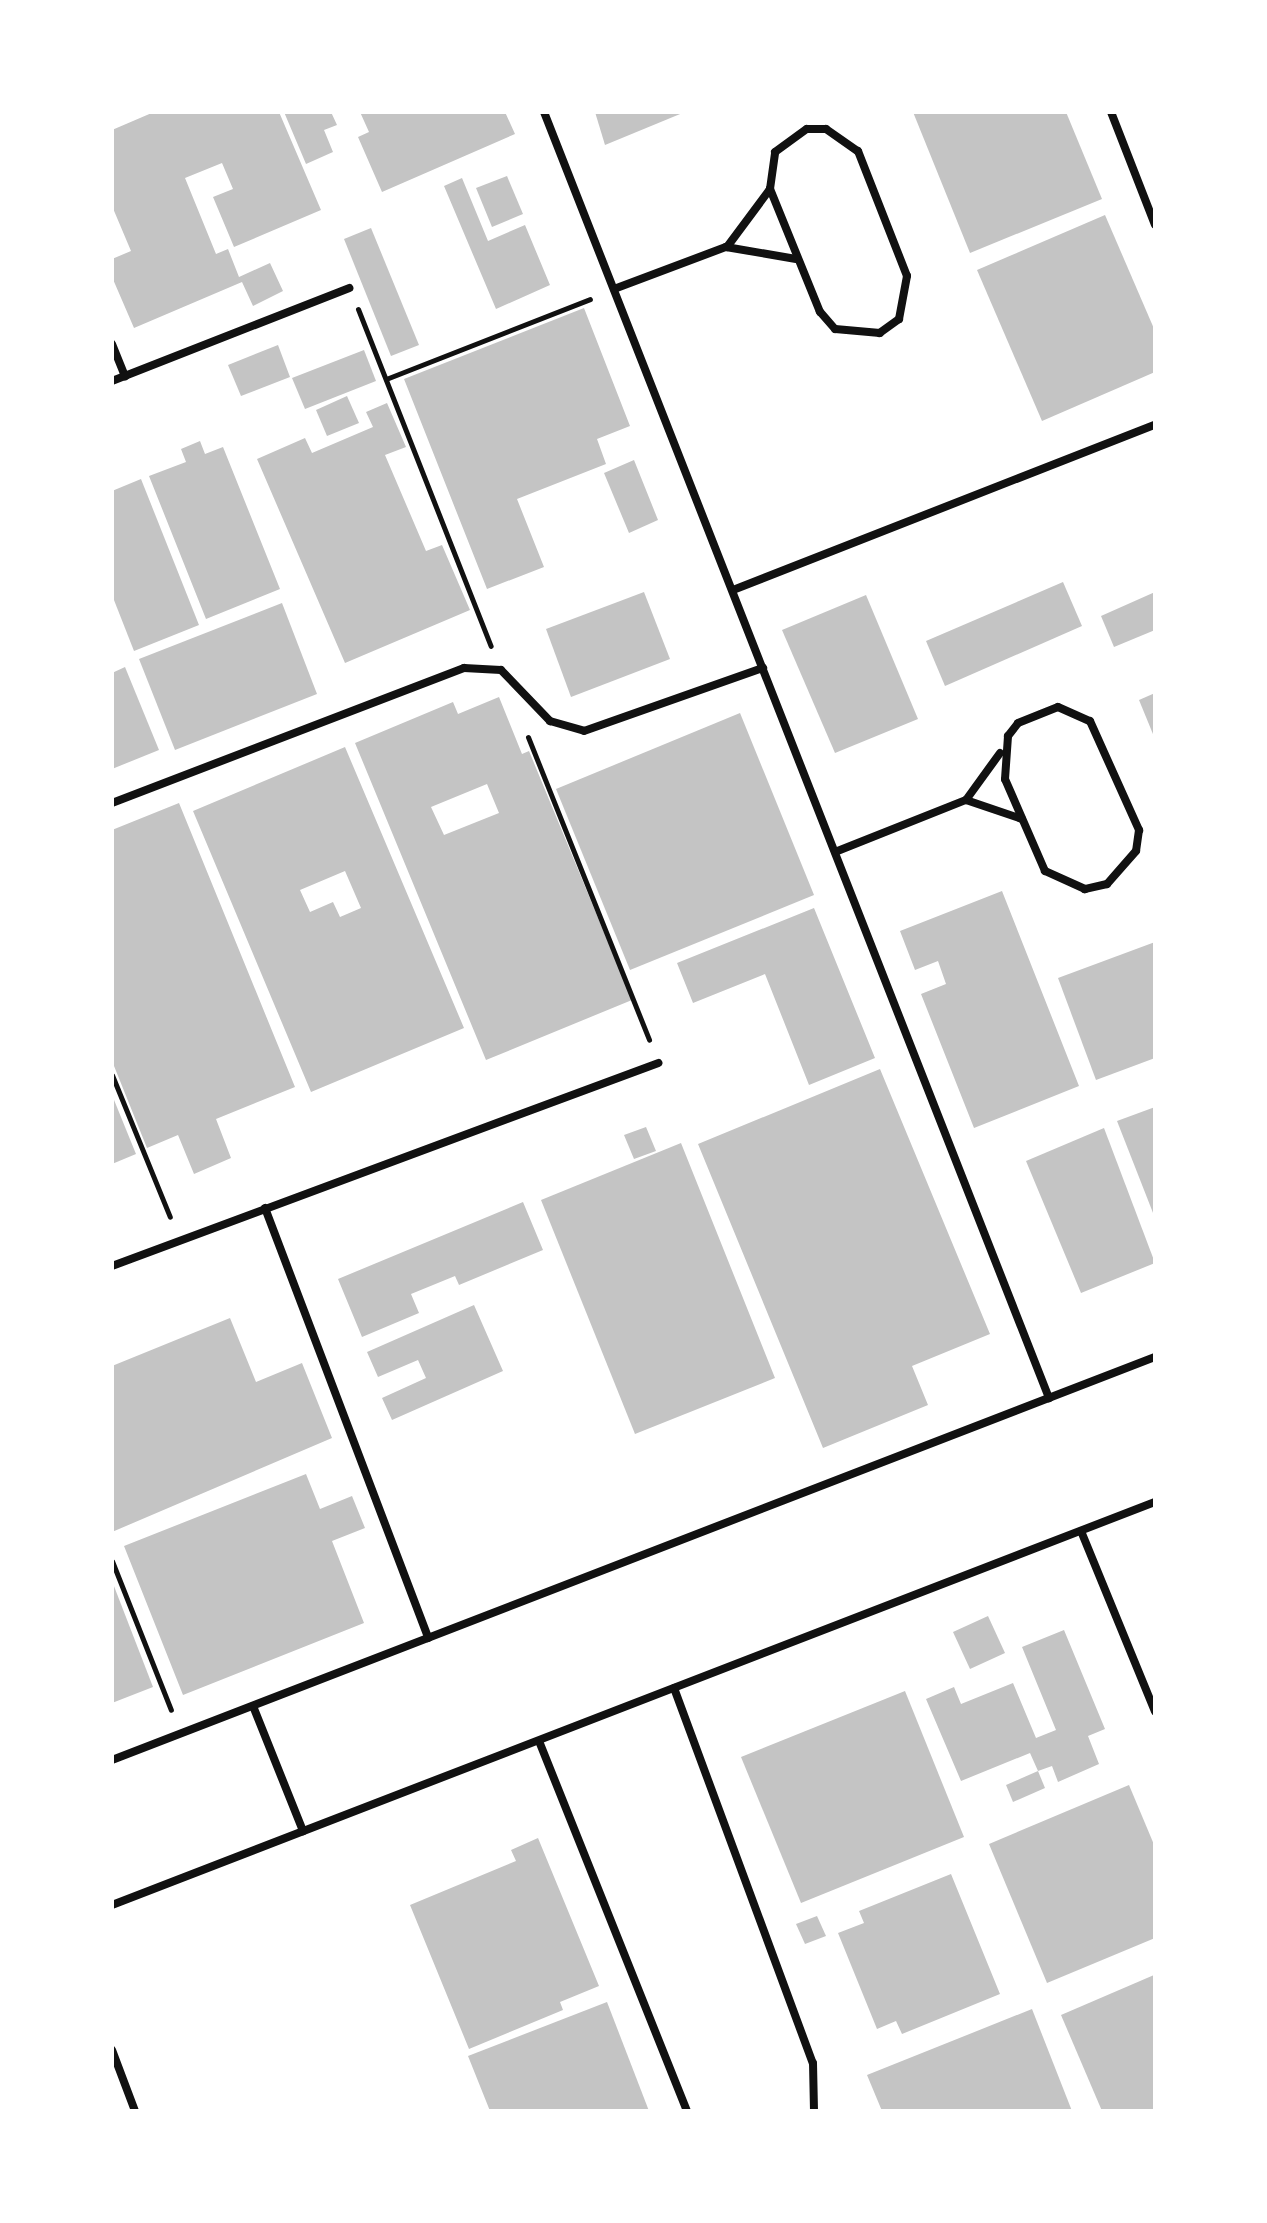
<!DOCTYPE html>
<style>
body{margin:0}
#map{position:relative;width:1267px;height:2223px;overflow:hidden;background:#fff;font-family:"Sofia Sans Condensed",sans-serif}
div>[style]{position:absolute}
.building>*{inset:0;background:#c4c4c4}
.path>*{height:5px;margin:-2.5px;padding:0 2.5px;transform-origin:2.5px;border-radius:2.5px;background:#111}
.minor>*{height:8px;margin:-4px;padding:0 4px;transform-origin:4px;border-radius:4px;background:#111}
span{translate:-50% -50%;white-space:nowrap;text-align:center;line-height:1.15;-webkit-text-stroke:8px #fff;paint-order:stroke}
.frame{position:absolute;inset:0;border:114px solid #fff;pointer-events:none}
</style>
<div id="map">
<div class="building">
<div style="clip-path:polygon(154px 112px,279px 112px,321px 210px,234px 247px,213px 197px,233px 189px,222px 163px,185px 178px,216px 254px,228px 249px,239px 277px,270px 263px,283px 291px,253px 306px,242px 282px,134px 328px,112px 277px,112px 259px,131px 251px,112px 206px,112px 130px)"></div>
<div style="clip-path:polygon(284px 112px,331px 112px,337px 125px,324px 130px,333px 152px,306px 164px)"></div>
<div style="clip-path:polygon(360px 112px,505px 112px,515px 134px,382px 192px,358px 137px,369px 132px)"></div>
<div style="clip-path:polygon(595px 112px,685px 112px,605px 145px)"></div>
<div style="clip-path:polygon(913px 112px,1066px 112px,1102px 199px,970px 253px)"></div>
<div style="clip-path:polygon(507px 176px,523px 214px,492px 227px,476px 188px)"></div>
<div style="clip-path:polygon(462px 178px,488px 241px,525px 225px,550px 285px,496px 309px,444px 186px)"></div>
<div style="clip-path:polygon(1105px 215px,1155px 331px,1155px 372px,1042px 421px,977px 270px)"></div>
<div style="clip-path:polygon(371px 228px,419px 345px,391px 356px,344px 239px)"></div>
<div style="clip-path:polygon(584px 308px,630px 426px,597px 439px,606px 464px,517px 499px,544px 567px,487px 589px,404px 379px)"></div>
<div style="clip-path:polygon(278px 345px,290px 377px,241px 396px,228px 365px)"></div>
<div style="clip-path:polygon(364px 350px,376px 381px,305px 409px,292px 378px)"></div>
<div style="clip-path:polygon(347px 396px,359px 423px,327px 436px,316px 410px)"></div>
<div style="clip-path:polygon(387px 403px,406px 447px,385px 455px,426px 551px,442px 545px,470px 610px,345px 663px,257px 459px,305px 438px,312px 453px,373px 427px,366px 412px)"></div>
<div style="clip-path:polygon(200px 441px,205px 454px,223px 447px,280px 589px,206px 619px,149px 476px,186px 462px,181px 449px)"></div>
<div style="clip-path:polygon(634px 460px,658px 520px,629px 533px,604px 473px)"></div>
<div style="clip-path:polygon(141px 479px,199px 625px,134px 651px,112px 595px,112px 491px)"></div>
<div style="clip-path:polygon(1063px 582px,1082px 626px,945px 686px,926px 641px)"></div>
<div style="clip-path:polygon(644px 592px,670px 659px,571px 697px,546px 629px)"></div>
<div style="clip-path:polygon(1155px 592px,1155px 630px,1114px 647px,1101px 616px)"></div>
<div style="clip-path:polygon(866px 595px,918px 719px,835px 753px,782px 630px)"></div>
<div style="clip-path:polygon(282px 603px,317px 694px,175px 750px,139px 659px)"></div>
<div style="clip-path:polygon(125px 667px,159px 750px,112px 769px,112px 673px)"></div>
<div style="clip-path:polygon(1155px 693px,1155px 739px,1139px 700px)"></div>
<div style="clip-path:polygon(evenodd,499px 697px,522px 754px,529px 751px,632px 1000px,486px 1060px,355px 743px,453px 702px,458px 714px,499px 697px,487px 784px,499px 813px,444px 835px,431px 807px,487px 784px)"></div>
<div style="clip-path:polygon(740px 713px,814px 895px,630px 970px,556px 789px)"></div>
<div style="clip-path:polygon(evenodd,345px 747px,464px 1028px,311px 1092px,193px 811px,345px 747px,345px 871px,361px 908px,340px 917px,333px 902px,310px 912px,300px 890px,345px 871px)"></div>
<div style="clip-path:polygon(179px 803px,295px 1087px,216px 1119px,231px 1158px,194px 1174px,178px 1135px,147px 1148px,112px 1061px,112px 830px)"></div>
<div style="clip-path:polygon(1002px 891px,1079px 1086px,974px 1128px,921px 994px,946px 984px,938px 961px,915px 970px,900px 931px)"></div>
<div style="clip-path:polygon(814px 908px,875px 1058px,809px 1085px,765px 974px,693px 1003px,677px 963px)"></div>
<div style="clip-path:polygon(1155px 942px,1155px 1058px,1096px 1080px,1058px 978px)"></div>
<div style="clip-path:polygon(880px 1069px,990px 1334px,912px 1366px,928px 1405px,823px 1448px,698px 1144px)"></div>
<div style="clip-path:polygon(112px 1095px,136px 1154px,112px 1164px)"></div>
<div style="clip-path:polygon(1155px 1107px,1155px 1218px,1117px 1121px)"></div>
<div style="clip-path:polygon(646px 1127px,656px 1151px,634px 1159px,624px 1135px)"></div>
<div style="clip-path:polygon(1104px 1128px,1155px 1263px,1081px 1293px,1026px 1161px)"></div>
<div style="clip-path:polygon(681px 1143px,775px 1378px,635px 1434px,541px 1200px)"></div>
<div style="clip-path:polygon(523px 1202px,543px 1250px,459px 1285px,455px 1276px,411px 1294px,419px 1313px,362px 1337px,338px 1279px)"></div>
<div style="clip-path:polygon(474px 1305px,503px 1371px,392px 1420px,382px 1398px,426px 1378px,418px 1360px,378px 1377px,367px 1352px)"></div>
<div style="clip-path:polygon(230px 1318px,256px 1382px,302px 1363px,332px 1438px,112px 1532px,112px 1366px)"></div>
<div style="clip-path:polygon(306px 1474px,320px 1509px,352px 1496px,365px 1528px,332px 1541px,364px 1623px,183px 1695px,124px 1546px)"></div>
<div style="clip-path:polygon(112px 1581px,153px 1687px,112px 1703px)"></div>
<div style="clip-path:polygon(988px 1616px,1005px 1653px,970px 1669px,953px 1632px)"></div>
<div style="clip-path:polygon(1064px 1630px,1105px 1729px,1088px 1736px,1099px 1764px,1058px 1782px,1052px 1766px,1038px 1771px,1030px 1753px,961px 1781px,926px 1699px,954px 1687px,961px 1704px,1013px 1683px,1036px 1738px,1056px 1730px,1022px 1647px)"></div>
<div style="clip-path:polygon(905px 1691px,964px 1837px,801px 1903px,741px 1757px)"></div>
<div style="clip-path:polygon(1038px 1771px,1045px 1788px,1013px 1802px,1006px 1785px)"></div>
<div style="clip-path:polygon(1129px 1785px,1155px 1847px,1155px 1938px,1047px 1983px,989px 1844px)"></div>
<div style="clip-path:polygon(538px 1838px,599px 1986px,560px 2002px,563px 2010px,469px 2049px,410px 1905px,516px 1861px,511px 1850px)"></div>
<div style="clip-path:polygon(951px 1874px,1000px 1994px,902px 2034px,896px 2021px,877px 2029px,838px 1933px,864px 1923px,859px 1911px)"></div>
<div style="clip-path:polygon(817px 1916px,826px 1936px,805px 1944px,796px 1924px)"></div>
<div style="clip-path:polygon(1154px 1975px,1155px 2111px,1102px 2111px,1061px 2015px)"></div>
<div style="clip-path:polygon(607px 2002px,649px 2111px,490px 2111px,468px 2056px)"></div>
<div style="clip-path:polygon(1032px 2009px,1072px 2111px,882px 2111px,867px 2075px)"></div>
</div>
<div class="path">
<div style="left:358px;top:309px;width:362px;rotate:68.5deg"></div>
<div style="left:386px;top:379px;width:219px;rotate:-21.4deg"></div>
<div style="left:528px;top:737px;width:326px;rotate:68.2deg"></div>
<div style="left:112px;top:1075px;width:153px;rotate:67.8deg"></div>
<div style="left:112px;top:1561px;width:160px;rotate:68.4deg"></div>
</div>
<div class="minor">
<div style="left:544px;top:112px;width:1382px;rotate:68.56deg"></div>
<div style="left:1111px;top:112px;width:121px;rotate:68.7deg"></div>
<div style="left:807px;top:129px;width:19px"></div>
<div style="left:826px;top:129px;width:39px;rotate:35deg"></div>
<div style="left:858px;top:151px;width:134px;rotate:68.6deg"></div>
<div style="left:907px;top:276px;width:44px;rotate:100.5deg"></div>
<div style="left:899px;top:319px;width:24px;rotate:144deg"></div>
<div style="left:880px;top:333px;width:45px;rotate:-174.9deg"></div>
<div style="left:835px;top:329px;width:23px;rotate:-131deg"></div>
<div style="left:820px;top:312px;width:133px;rotate:-112.1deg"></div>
<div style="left:770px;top:189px;width:37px;rotate:-82deg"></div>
<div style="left:775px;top:152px;width:39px;rotate:-36deg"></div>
<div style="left:727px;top:247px;width:72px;rotate:-53.4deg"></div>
<div style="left:614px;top:289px;width:120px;rotate:-20.6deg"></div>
<div style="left:726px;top:247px;width:71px;rotate:9.7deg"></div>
<div style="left:112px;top:344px;width:35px;rotate:68deg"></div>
<div style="left:112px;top:381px;width:255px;rotate:-21.4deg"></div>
<div style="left:733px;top:590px;width:453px;rotate:-21.4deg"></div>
<div style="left:1058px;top:707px;width:35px;rotate:24deg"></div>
<div style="left:1090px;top:721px;width:120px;rotate:65.8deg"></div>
<div style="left:1139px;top:830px;width:21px;rotate:98deg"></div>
<div style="left:1136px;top:851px;width:44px;rotate:131.3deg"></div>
<div style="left:1107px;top:884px;width:23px;rotate:167deg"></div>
<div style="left:1085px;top:889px;width:44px;rotate:-155.8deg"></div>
<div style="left:1045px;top:871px;width:100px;rotate:-113.5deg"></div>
<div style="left:1005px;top:779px;width:43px;rotate:-86deg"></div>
<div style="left:1008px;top:736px;width:16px;rotate:-52deg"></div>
<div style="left:1018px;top:723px;width:43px;rotate:-21.8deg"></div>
<div style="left:966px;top:800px;width:59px;rotate:18.7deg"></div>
<div style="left:112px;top:803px;width:377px;rotate:-21deg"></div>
<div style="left:464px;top:668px;width:37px;rotate:3deg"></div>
<div style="left:501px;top:670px;width:71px;rotate:46.1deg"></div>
<div style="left:550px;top:721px;width:35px;rotate:16deg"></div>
<div style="left:584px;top:731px;width:190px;rotate:-19.4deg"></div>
<div style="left:835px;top:852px;width:141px;rotate:-21.7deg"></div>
<div style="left:966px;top:800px;width:58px;rotate:-54.1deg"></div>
<div style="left:265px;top:1208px;width:460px;rotate:69.2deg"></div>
<div style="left:112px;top:1266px;width:583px;rotate:-20.39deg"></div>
<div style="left:1081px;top:1531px;width:195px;rotate:67.7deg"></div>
<div style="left:674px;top:1688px;width:400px;rotate:69.7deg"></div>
<div style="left:813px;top:2063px;width:48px;rotate:88.8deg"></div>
<div style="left:253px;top:1706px;width:135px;rotate:68.2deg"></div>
<div style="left:539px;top:1741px;width:399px;rotate:68.2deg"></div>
<div style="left:112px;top:1760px;width:1118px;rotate:-21.13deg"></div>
<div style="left:112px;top:1905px;width:1118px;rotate:-21.13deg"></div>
<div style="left:112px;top:2050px;width:65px;rotate:69.3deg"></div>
</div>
<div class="frame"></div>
</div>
